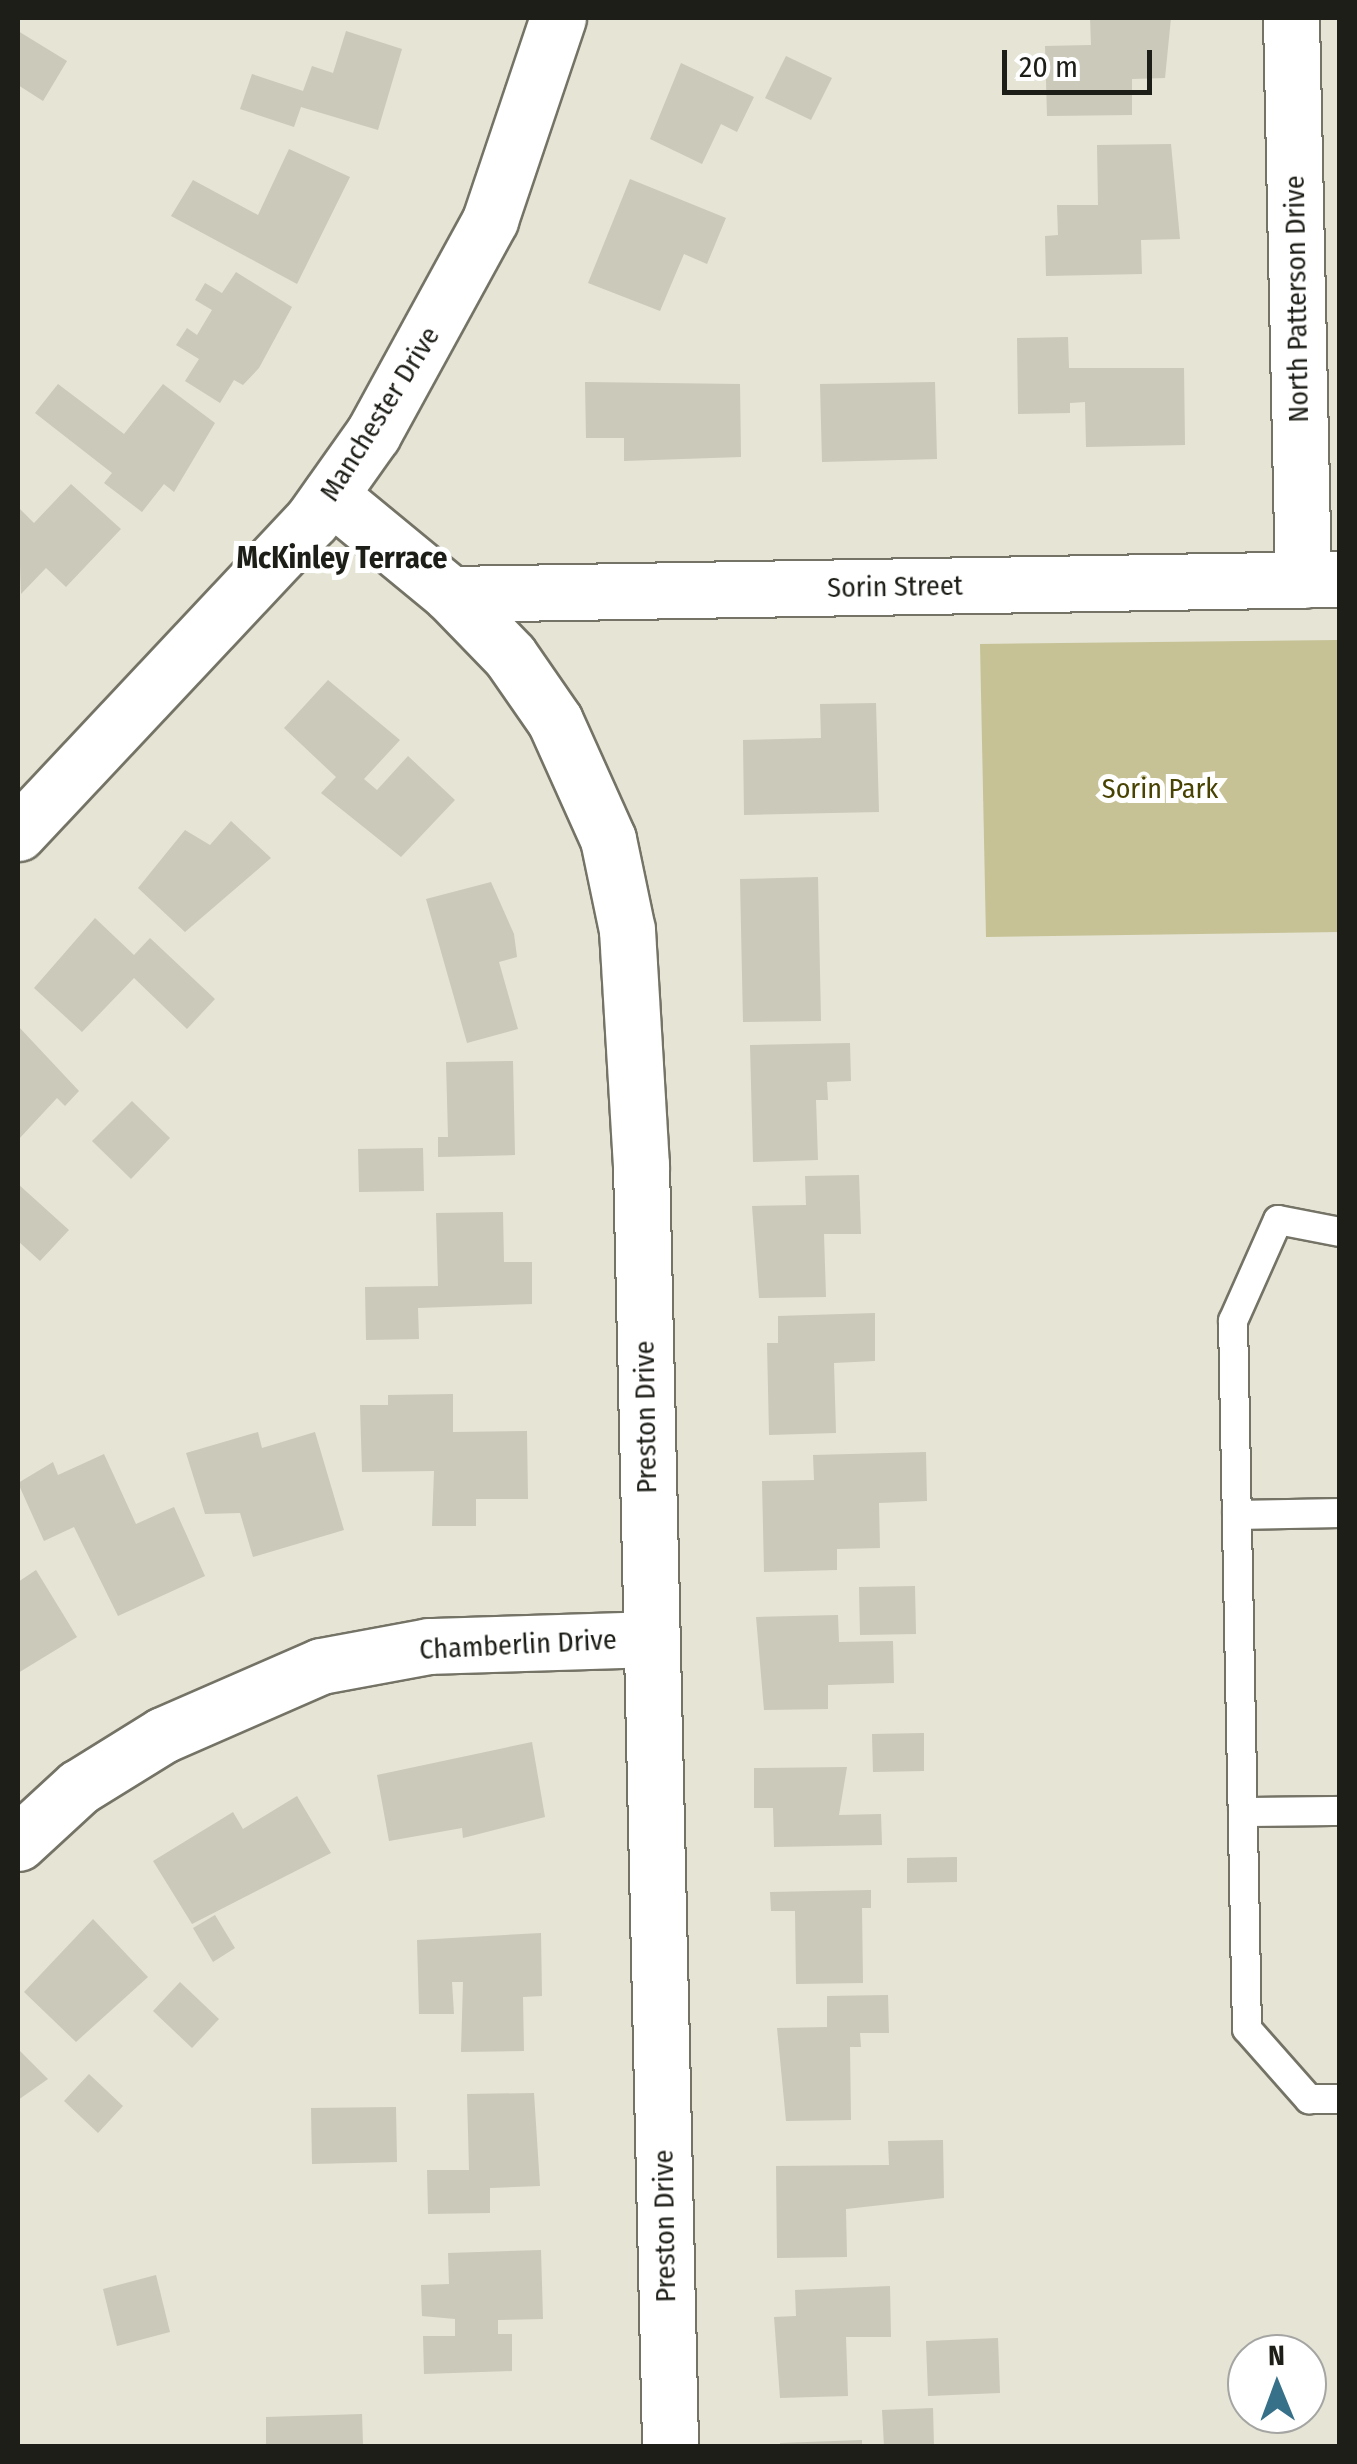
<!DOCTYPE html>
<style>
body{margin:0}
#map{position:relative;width:1357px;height:2464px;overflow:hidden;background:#e5e4d5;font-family:"Fira Sans Condensed",sans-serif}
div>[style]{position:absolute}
.green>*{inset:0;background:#c6c295}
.building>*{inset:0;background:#cac9ba}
.roads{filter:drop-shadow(2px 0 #747366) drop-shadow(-2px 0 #747366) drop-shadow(0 2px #747366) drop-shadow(0 -2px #747366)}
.service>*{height:28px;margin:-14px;padding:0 14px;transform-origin:14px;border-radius:14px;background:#fff}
.minor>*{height:55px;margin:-27.5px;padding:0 27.5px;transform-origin:27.5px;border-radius:27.5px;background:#fff}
.tertiary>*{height:55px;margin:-27.5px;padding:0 27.5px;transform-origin:27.5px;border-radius:27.5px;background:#fff}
span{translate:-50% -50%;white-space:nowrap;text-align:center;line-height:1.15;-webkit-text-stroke:10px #fff;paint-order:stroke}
.street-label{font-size:28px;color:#1e1e18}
.park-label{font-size:28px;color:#484303}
.neighbourhood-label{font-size:30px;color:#1e1e18;font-weight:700}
.frame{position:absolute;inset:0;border:20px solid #1e1e18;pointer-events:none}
.north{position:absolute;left:1227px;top:2334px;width:100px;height:100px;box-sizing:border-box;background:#fff;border:2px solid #a5a5a3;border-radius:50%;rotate:359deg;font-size:28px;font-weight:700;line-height:40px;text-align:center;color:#1e1e18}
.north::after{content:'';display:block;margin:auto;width:35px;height:45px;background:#367189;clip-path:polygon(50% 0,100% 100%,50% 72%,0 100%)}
.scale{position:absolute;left:1002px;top:50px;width:150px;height:45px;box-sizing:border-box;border:5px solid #1e1e18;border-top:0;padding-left:12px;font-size:30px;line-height:35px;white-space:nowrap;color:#1e1e18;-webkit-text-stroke:8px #fff;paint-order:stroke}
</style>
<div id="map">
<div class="green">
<div style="clip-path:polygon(1339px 640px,1339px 932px,986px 937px,980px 644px)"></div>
</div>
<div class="building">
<div style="clip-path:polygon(1090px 18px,1171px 18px,1165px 78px,1132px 79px,1132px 115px,1047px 116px,1045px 46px,1091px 45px)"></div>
<div style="clip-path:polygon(18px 31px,67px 61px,43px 101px,18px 85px)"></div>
<div style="clip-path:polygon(346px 31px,402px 49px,378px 130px,301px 107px,294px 127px,240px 109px,252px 74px,303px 91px,312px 66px,333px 73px)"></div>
<div style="clip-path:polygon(786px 56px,832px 78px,811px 120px,765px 98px)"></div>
<div style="clip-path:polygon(681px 63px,754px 97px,737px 132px,721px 124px,702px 164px,650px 139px)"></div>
<div style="clip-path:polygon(1171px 144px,1180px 239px,1141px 240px,1142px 274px,1046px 276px,1045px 236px,1058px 235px,1057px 205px,1098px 205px,1097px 145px)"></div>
<div style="clip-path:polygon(289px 149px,350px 177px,297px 284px,171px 216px,193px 180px,258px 215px)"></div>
<div style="clip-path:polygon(630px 179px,726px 218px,707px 264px,684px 254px,660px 311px,588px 283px)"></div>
<div style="clip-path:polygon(236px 272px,292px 307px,259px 368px,243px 385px,234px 380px,220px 403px,185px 381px,199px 359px,176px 345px,187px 328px,197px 335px,212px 310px,195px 300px,205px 283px,222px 293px)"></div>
<div style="clip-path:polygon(1068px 337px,1069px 368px,1184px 368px,1185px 445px,1086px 447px,1085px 402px,1070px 403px,1070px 413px,1018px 414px,1017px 338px)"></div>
<div style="clip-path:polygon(585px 382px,740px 384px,741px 457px,624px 461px,624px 438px,586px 438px)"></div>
<div style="clip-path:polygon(935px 382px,937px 459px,822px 462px,820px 384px)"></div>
<div style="clip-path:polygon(58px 384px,124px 434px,163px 384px,215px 423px,174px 492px,164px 484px,142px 512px,104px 483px,112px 473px,35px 413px)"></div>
<div style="clip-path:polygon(71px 484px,121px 529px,66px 587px,46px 568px,21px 594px,18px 507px,34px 523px)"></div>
<div style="clip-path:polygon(328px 680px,400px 740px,364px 779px,377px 790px,408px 756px,455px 800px,401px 857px,321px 793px,336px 777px,284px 728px)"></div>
<div style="clip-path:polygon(876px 703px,879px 812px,744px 815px,743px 740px,821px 738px,820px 704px)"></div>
<div style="clip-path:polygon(231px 821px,271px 858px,185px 932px,138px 888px,185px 830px,210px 845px)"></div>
<div style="clip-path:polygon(818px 877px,821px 1021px,743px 1022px,740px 879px)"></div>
<div style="clip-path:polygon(491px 882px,514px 934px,517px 957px,499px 962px,518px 1029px,467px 1043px,426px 899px)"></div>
<div style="clip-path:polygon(95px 918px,134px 955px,150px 938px,215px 999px,187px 1029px,134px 978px,82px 1032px,34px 988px)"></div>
<div style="clip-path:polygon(18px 1026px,79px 1091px,65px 1106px,57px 1098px,18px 1140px)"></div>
<div style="clip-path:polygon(850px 1043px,851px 1081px,827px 1082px,828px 1100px,816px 1100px,818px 1160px,753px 1162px,750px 1045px)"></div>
<div style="clip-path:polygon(513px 1061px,515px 1155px,438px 1157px,438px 1137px,448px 1137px,446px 1062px)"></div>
<div style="clip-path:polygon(132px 1101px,170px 1138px,131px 1179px,92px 1141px)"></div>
<div style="clip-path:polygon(423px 1148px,424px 1191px,359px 1192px,358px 1149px)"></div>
<div style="clip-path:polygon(859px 1175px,861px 1234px,824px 1234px,826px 1297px,759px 1298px,752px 1206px,806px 1205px,805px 1176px)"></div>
<div style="clip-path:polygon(18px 1184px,69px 1230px,40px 1261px,18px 1241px)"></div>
<div style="clip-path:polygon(503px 1212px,504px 1262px,532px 1262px,532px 1304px,418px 1308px,419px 1339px,366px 1340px,365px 1287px,438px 1286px,436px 1213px)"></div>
<div style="clip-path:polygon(875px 1313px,875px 1361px,834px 1363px,836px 1433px,769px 1435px,767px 1343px,778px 1343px,778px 1316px)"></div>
<div style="clip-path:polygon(453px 1394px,453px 1432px,527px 1431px,528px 1499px,476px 1499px,476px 1526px,432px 1526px,434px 1471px,362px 1472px,360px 1405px,388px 1405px,388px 1395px)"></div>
<div style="clip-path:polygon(258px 1432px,262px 1448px,315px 1432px,344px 1530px,253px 1557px,240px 1513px,205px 1514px,186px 1453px)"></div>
<div style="clip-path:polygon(926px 1452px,927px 1501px,879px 1503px,880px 1548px,837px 1549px,837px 1570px,764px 1572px,762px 1481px,814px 1480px,813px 1455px)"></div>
<div style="clip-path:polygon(104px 1454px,136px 1524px,174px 1507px,205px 1576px,118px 1616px,74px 1527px,44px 1541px,18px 1483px,53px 1462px,58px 1475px)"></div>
<div style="clip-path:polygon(36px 1570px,77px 1637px,18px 1673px,18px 1582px)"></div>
<div style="clip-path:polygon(915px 1586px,916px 1634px,860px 1635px,859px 1587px)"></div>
<div style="clip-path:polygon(838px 1615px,839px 1642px,893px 1641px,894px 1683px,828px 1685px,828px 1709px,764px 1710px,756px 1617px)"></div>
<div style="clip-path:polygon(924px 1733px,924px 1771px,873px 1772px,872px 1734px)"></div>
<div style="clip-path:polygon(532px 1742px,545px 1817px,463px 1838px,462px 1828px,389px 1841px,377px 1775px)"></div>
<div style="clip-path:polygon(847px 1767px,839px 1815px,881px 1814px,882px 1845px,774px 1847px,773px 1808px,754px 1808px,754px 1768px)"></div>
<div style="clip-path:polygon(297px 1796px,331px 1853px,192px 1924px,153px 1861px,233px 1812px,243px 1829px)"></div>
<div style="clip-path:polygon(957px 1857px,957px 1882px,907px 1883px,907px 1858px)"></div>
<div style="clip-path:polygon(871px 1890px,871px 1908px,862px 1908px,863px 1983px,796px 1984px,795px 1911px,771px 1911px,770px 1892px)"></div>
<div style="clip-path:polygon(215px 1915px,235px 1948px,213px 1962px,193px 1928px)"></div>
<div style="clip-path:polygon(93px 1919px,148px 1977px,76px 2042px,24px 1992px)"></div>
<div style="clip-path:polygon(541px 1933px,542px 1996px,523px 1997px,524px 2051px,461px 2052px,463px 1982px,452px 1982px,454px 2014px,419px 2014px,417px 1940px)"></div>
<div style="clip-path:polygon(180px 1982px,219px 2019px,192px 2048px,153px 2011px)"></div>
<div style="clip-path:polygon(888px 1995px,889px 2033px,860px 2033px,861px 2047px,850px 2047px,851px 2120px,786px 2121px,777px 2028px,827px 2027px,827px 1996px)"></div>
<div style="clip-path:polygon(18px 2049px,48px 2079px,18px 2100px)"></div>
<div style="clip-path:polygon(89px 2074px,123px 2106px,98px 2133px,64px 2101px)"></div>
<div style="clip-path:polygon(534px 2093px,540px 2186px,490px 2188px,490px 2213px,428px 2214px,427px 2170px,469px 2170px,467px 2094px)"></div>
<div style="clip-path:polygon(396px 2107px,397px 2162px,312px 2164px,311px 2108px)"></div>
<div style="clip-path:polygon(943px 2140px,944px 2198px,846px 2209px,847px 2257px,777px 2258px,776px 2166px,889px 2165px,888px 2141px)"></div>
<div style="clip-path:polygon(541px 2250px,543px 2319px,498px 2320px,498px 2334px,512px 2334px,512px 2371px,424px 2374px,423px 2336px,455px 2336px,455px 2319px,422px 2316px,421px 2285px,449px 2284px,448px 2253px)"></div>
<div style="clip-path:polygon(156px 2275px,170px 2332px,117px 2346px,103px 2289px)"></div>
<div style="clip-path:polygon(890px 2286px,891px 2337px,846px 2337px,848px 2396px,780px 2398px,774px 2317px,796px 2316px,795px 2290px)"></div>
<div style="clip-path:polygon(998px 2338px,1000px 2393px,928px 2396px,926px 2341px)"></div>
<div style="clip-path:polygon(933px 2408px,934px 2446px,884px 2446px,882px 2410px)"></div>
<div style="clip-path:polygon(362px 2414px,363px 2446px,266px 2446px,266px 2417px)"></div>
<div style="clip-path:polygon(862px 2440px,862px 2446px,780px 2446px,780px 2443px)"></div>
</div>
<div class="roads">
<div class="service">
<div style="left:1340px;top:1232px;width:63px;rotate:-169deg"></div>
<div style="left:1278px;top:1220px;width:111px;rotate:114deg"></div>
<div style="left:1233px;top:1321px;width:708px;rotate:88.87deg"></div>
<div style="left:1247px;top:2029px;width:94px;rotate:48.5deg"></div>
<div style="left:1309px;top:2099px;width:31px"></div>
<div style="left:1237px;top:1515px;width:103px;rotate:-1.1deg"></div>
<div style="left:1243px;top:1812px;width:97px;rotate:-0.6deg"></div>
</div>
<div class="minor">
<div style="left:1291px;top:18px;width:562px;rotate:88.78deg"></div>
<div style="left:330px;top:495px;width:156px;rotate:39.5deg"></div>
<div style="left:450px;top:594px;width:86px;rotate:45.9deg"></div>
<div style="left:510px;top:656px;width:79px;rotate:55.3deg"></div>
<div style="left:555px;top:721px;width:129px;rotate:65.8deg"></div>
<div style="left:608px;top:839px;width:93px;rotate:78.2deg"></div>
<div style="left:627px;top:930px;width:235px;rotate:86.6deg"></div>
<div style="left:641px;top:1165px;width:1281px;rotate:88.7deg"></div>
<div style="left:450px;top:594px;width:890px;rotate:-0.97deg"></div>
<div style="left:18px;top:1843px;width:83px;rotate:-42.6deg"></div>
<div style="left:79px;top:1787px;width:99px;rotate:-31.8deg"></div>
<div style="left:163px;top:1735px;width:172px;rotate:-23.6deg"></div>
<div style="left:321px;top:1666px;width:110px;rotate:-10.5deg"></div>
<div style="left:429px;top:1646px;width:222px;rotate:-1.8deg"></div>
</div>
<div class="tertiary">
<div style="left:18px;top:833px;width:429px;rotate:-46.8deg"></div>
<div style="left:312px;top:520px;width:105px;rotate:-54.7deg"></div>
<div style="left:373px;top:434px;width:244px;rotate:-61.3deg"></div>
<div style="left:490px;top:220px;width:213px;rotate:-71.4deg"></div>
</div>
</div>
<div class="street-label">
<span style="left:1297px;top:299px;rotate:-91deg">North Patterson Drive</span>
<span style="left:380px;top:414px;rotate:-58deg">Manchester Drive</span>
<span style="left:895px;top:587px;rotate:-1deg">Sorin Street</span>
<span style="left:646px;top:1417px;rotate:-91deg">Preston Drive</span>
<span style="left:518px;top:1645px;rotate:-3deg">Chamberlin Drive</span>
<span style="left:665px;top:2226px;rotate:-91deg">Preston Drive</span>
</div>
<div class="park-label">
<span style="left:1160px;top:789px">Sorin Park</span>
</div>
<div class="neighbourhood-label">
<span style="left:342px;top:558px">McKinley Terrace</span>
</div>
<div class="frame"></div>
<div class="north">N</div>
<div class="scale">20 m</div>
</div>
